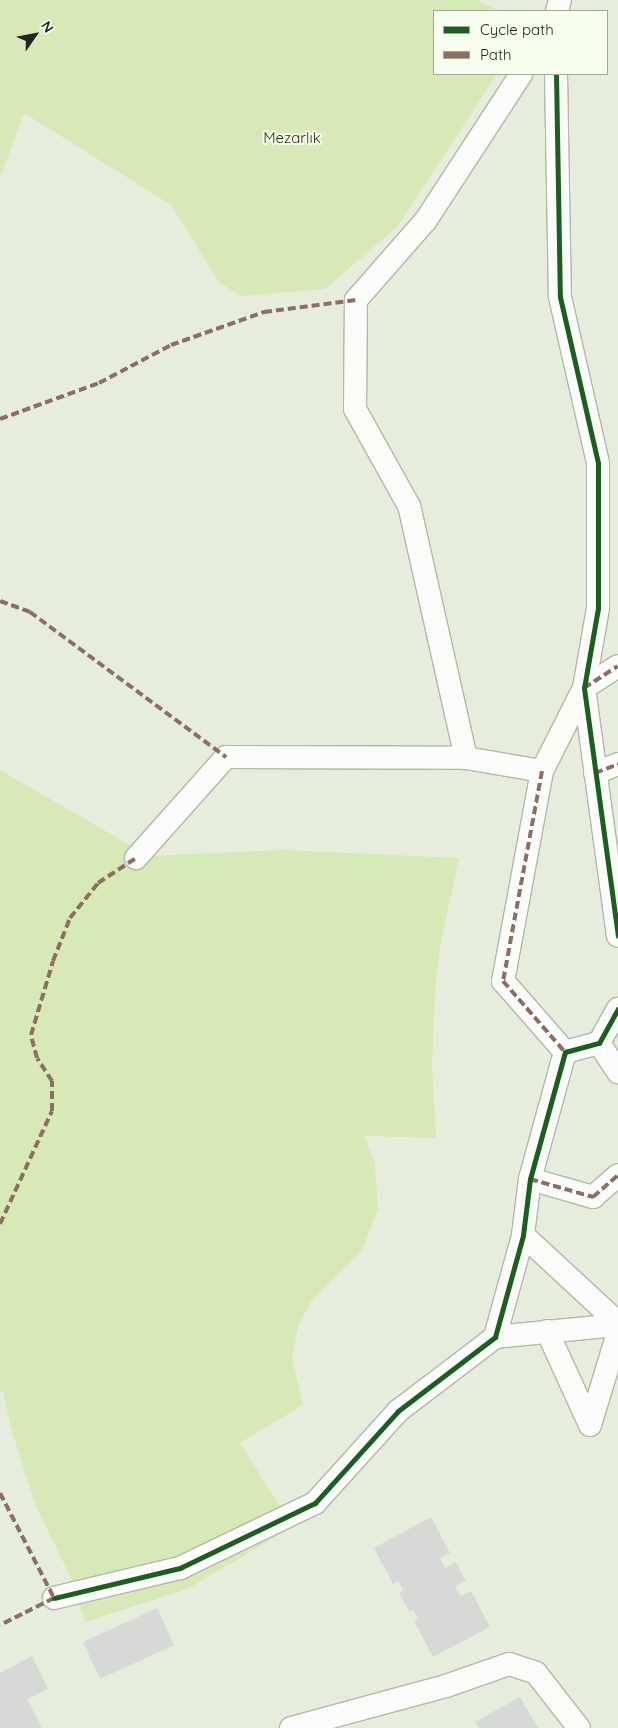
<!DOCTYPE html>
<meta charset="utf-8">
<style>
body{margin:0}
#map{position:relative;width:618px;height:1728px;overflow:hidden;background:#e7eddd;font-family:Quicksand,sans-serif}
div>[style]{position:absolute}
.green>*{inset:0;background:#d7e9b6}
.building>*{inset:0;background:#d6d9d6}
.roads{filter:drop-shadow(1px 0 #b2b7aa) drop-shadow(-1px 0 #b2b7aa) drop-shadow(0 1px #b2b7aa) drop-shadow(0 -1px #b2b7aa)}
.minor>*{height:22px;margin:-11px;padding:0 11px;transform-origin:11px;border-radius:11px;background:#fbfcfa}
.quiet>*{height:4px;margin-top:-2px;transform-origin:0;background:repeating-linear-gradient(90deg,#8d6e63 0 8px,transparent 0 12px)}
.cycleway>*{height:5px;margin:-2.5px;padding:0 2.5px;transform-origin:2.5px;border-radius:2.5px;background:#1b5e20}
span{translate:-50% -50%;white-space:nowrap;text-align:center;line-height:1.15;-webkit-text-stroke:4px #f8feed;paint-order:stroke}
.park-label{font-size:15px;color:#242f0c}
.legend{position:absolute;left:433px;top:10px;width:175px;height:65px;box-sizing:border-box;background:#f8feed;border:1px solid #a2a799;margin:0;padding:6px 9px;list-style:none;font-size:15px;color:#21251a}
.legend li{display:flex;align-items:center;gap:10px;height:25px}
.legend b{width:25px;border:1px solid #a2a799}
.north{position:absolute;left:10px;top:10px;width:50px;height:50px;-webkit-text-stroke:4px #f8feed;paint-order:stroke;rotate:57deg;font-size:14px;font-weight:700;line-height:20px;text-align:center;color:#21251a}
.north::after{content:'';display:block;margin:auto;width:18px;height:22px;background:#21251a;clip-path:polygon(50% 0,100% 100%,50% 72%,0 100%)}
</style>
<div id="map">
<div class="green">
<div style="clip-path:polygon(0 0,478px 0,499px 11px,434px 11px,434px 74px,497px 74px,398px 226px,325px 289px,241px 296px,219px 282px,171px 205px,24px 113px,0 178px)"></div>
<div style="clip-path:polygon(0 770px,149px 856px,284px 850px,459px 858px,440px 947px,435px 992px,432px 1065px,436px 1138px,364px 1136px,375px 1163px,378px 1208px,362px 1251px,312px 1300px,298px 1326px,292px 1358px,303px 1405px,240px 1443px,293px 1527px,187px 1589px,85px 1622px,71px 1578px,35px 1504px,11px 1428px,3px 1391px,0 1392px)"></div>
</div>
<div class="building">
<div style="clip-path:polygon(431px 1517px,450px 1553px,440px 1558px,445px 1568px,456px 1562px,466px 1581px,455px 1587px,461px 1596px,471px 1591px,490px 1627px,433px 1657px,414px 1621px,418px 1619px,413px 1610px,409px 1612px,399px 1593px,403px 1590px,398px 1581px,393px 1584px,374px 1548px)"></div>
<div style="clip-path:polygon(157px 1608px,174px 1645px,100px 1679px,83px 1642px)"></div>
<div style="clip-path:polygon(32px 1656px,48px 1689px,27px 1699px,42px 1728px,0 1728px,0 1673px)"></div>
<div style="clip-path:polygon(520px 1697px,538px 1728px,479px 1728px,475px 1722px)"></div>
</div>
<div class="roads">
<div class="minor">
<div style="left:557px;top:11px;width:11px;rotate:-75deg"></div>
<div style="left:556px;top:74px;width:223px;rotate:89deg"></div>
<div style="left:560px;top:297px;width:170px;rotate:77.1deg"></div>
<div style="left:598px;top:463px;width:145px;rotate:90deg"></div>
<div style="left:598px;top:608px;width:81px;rotate:99.9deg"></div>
<div style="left:584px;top:688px;width:250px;rotate:82.2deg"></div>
<div style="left:466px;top:758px;width:258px;rotate:-102.7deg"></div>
<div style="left:409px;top:506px;width:111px;rotate:-119.1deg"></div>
<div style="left:355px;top:409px;width:109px;rotate:-89.5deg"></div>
<div style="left:356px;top:300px;width:106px;rotate:-48.8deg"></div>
<div style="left:426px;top:220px;width:174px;rotate:-56.9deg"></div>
<div style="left:542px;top:771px;width:214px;rotate:100.5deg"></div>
<div style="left:503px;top:981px;width:94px;rotate:48.9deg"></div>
<div style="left:595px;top:773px;width:25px;rotate:-21deg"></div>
<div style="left:136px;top:858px;width:135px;rotate:-48.3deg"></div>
<div style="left:226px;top:757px;width:240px;rotate:0.2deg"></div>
<div style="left:466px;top:758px;width:77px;rotate:9.7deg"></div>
<div style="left:542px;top:771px;width:93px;rotate:-63.2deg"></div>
<div style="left:584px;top:688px;width:40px;rotate:-32.9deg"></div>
<div style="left:599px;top:1043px;width:35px;rotate:57deg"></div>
<div style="left:530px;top:1179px;width:66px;rotate:15.9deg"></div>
<div style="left:593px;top:1197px;width:33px;rotate:-41deg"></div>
<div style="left:523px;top:1235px;width:129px;rotate:42.8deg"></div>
<div style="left:547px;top:1331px;width:103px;rotate:65.4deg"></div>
<div style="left:590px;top:1425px;width:96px;rotate:-73.1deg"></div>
<div style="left:495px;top:1337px;width:124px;rotate:-5.6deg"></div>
<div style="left:54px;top:1598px;width:130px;rotate:-13.4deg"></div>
<div style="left:180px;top:1568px;width:150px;rotate:-25.7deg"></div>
<div style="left:315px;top:1503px;width:124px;rotate:-47.9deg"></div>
<div style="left:398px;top:1411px;width:122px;rotate:-37.3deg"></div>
<div style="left:495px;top:1337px;width:106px;rotate:-74.6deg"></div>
<div style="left:523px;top:1235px;width:56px;rotate:-82.9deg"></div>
<div style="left:530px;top:1179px;width:132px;rotate:-74.6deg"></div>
<div style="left:565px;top:1052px;width:35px;rotate:-15deg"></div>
<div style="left:599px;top:1043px;width:39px;rotate:-61deg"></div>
<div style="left:291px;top:1728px;width:161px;rotate:-15.2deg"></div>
<div style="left:446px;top:1686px;width:67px;rotate:-19.2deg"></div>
<div style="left:509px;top:1664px;width:28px;rotate:18deg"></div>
<div style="left:536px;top:1673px;width:70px;rotate:52deg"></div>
</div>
</div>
<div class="quiet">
<div style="left:0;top:419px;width:105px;rotate:-20deg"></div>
<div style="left:99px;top:383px;width:81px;rotate:-27.8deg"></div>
<div style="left:171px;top:345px;width:99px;rotate:-19.5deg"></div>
<div style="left:264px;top:312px;width:93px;rotate:-7.4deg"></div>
<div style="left:0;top:601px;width:32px;rotate:20deg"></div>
<div style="left:30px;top:612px;width:244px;rotate:36.5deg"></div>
<div style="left:584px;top:688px;width:40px;rotate:-32.9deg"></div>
<div style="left:542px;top:771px;width:214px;rotate:100.5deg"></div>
<div style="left:503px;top:981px;width:94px;rotate:48.9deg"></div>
<div style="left:595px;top:773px;width:25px;rotate:-21deg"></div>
<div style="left:530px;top:1179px;width:66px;rotate:15.9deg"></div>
<div style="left:593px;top:1197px;width:33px;rotate:-41deg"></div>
<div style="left:0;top:1224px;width:124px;rotate:-65.3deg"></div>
<div style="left:52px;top:1111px;width:30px;rotate:-90deg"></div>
<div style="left:52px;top:1081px;width:27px;rotate:-123deg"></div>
<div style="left:37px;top:1058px;width:24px;rotate:-105deg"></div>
<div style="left:31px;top:1035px;width:77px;rotate:-73.4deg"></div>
<div style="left:53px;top:961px;width:46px;rotate:-68.4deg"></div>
<div style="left:70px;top:918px;width:45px;rotate:-51.3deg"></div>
<div style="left:98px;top:883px;width:45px;rotate:-33.3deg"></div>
<div style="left:0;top:1493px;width:118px;rotate:62.8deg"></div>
<div style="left:54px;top:1598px;width:60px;rotate:153.4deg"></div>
</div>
<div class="cycleway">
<div style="left:556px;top:74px;width:223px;rotate:89deg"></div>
<div style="left:560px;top:297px;width:170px;rotate:77.1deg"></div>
<div style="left:598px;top:463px;width:145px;rotate:90deg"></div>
<div style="left:598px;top:608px;width:81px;rotate:99.9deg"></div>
<div style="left:584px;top:688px;width:250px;rotate:82.2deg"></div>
<div style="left:54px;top:1598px;width:130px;rotate:-13.4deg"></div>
<div style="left:180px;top:1568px;width:150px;rotate:-25.7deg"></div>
<div style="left:315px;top:1503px;width:124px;rotate:-47.9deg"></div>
<div style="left:398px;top:1411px;width:122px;rotate:-37.3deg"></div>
<div style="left:495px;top:1337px;width:106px;rotate:-74.6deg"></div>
<div style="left:523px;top:1235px;width:56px;rotate:-82.9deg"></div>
<div style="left:530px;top:1179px;width:132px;rotate:-74.6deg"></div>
<div style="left:565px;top:1052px;width:35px;rotate:-15deg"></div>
<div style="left:599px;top:1043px;width:39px;rotate:-61deg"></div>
</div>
<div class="park-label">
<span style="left:292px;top:138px">Mezarlık</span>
</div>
<ul class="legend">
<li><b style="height:6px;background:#1b5e20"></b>Cycle path</li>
<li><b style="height:6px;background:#8d6e63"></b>Path</li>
</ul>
<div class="north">N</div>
</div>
